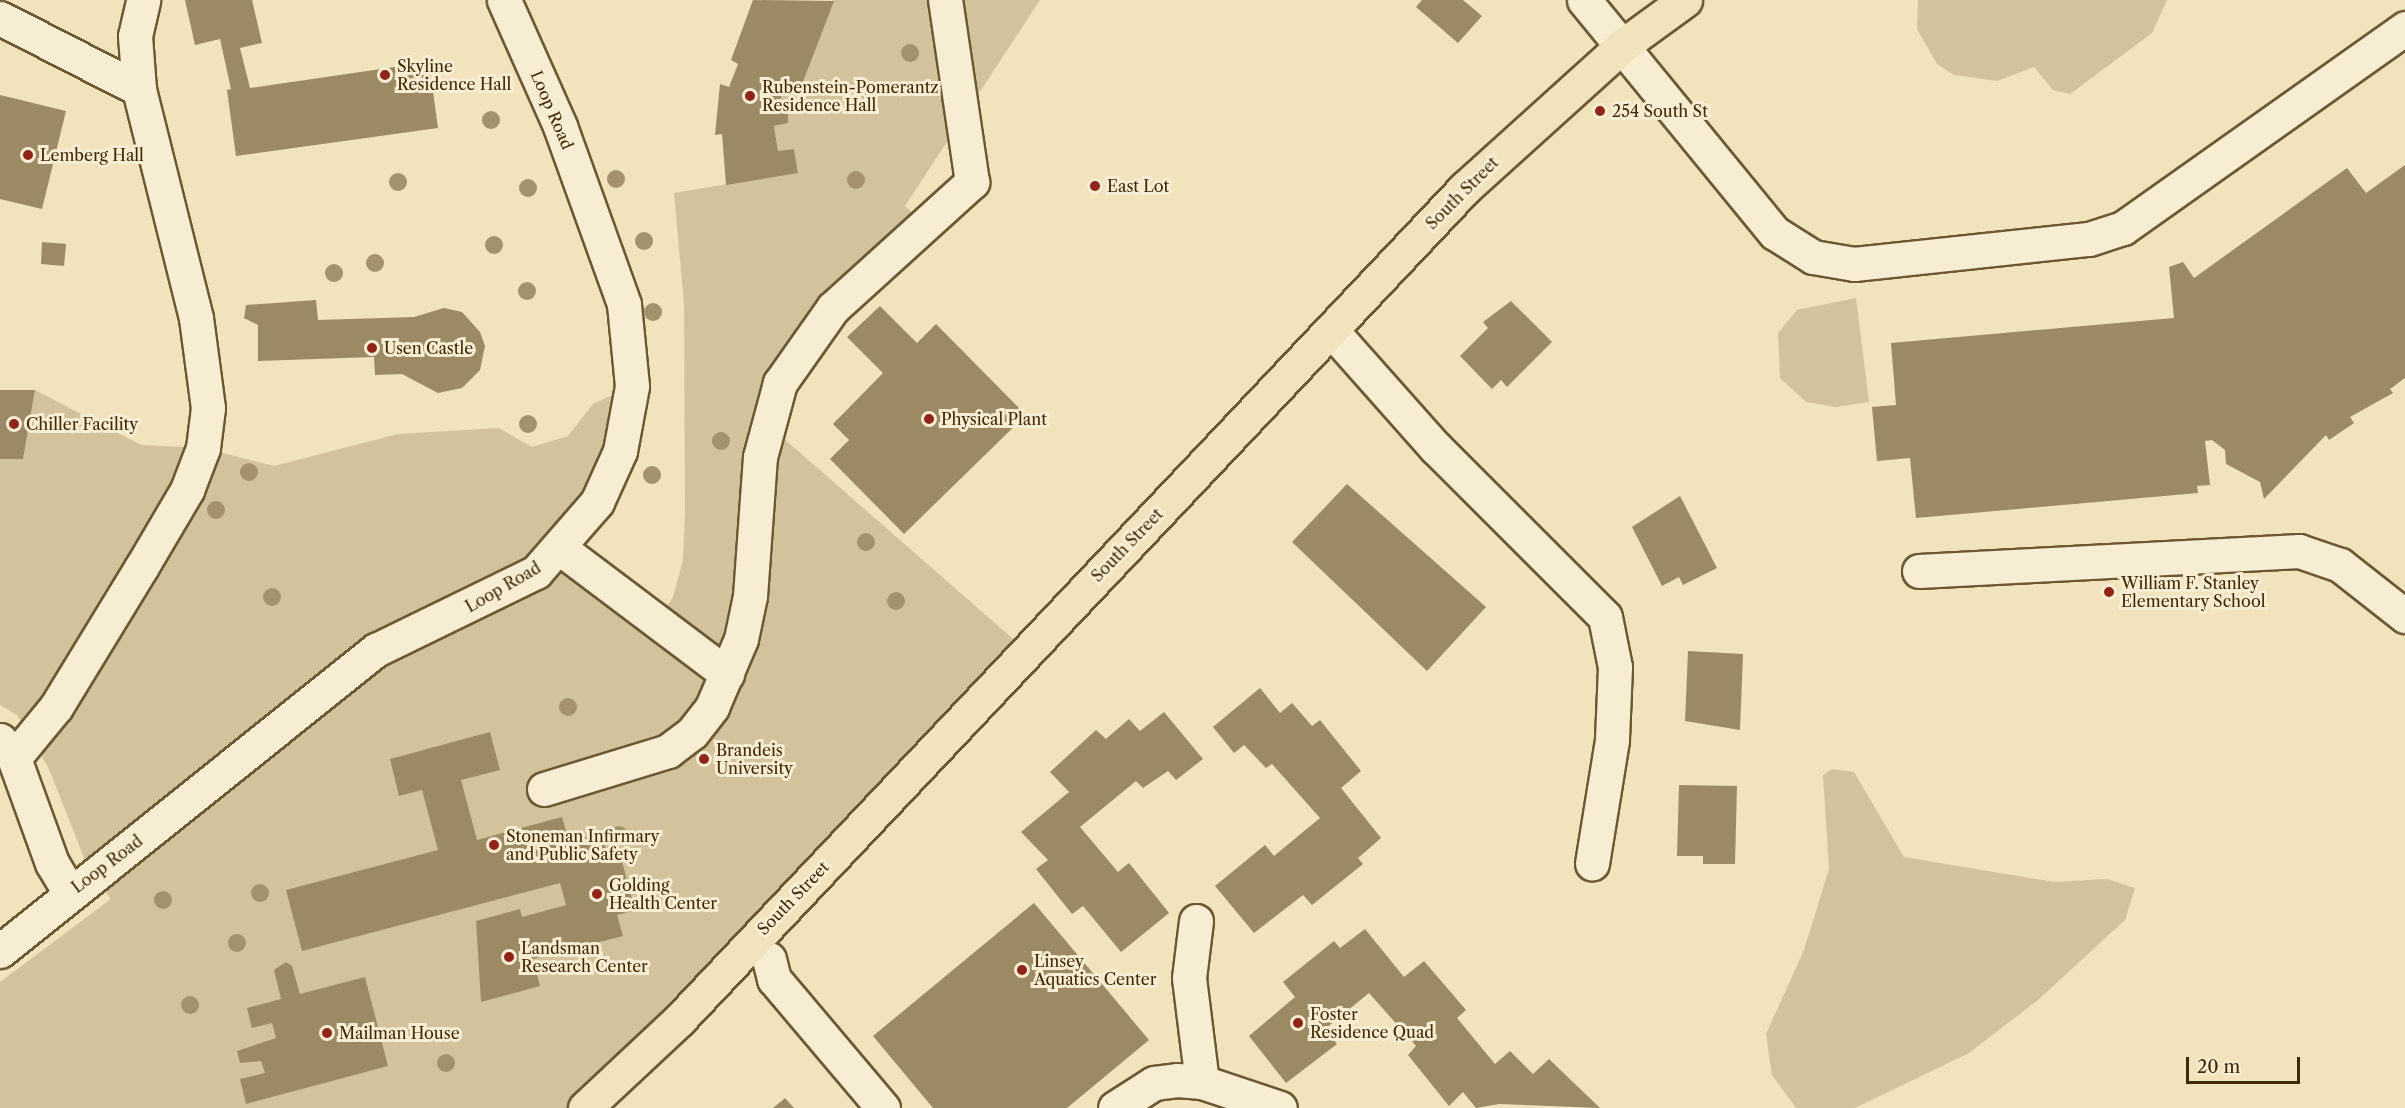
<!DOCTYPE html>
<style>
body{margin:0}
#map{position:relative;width:2405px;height:1108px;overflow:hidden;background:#f1e3bb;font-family:"Libre Caslon Text",serif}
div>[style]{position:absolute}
.green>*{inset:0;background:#d3c39c}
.building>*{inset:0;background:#9c8a64}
.roads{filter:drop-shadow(2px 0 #6c5832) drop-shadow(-2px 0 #6c5832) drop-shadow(0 2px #6c5832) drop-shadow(0 -2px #6c5832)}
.minor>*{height:33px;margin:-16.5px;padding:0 16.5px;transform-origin:16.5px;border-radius:16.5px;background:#f6edd3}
.major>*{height:33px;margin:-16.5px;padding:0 16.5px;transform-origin:16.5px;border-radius:16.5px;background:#f1e3bb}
.trees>*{width:18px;height:18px;margin:-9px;border-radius:50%;background:#a4926c}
.dots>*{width:16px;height:16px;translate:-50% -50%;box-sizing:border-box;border:3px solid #f6edd3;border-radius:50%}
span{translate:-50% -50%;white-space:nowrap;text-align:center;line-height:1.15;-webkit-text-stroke:6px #f6edd3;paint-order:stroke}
.poi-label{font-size:16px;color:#402905}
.left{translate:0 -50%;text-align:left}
.street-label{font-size:16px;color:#402905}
.scale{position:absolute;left:2186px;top:1057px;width:114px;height:27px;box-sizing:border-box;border:3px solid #402905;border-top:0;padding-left:8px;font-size:18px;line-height:21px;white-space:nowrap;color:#402905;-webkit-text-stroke:4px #f6edd3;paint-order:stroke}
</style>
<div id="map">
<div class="green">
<div style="clip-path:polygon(833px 0,1040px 0,905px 206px,926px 226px,833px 308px,766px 423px,1027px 651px,585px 1108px,0 1108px,0 982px,111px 899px,88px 868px,49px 769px,17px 715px,0 705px,0 459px,23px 458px,35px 390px,141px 445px,203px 448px,274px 466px,398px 434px,499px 428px,532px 447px,568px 436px,593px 404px,632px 386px,561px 549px,656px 623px,673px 597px,683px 560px,685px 512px,684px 304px,674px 193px,798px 172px,794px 149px,778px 151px,774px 126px,788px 123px,788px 107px,779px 104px,786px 81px,801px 87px)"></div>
<div style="clip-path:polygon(1918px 0,2167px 0,2152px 33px,2070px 94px,2053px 90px,2034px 67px,1997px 81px,1954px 75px,1937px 64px,1917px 29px)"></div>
<div style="clip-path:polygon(1856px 298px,1869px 402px,1836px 407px,1806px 402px,1780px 378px,1778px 333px,1797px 310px)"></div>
<div style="clip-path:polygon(1832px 769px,1854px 772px,1904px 857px,2054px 882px,2107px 879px,2135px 888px,2125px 920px,2038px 1000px,1969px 1053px,1855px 1108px,1796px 1108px,1772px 1075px,1766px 1034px,1804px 950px,1829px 869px,1823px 775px)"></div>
</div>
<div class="building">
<div style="clip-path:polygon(185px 0,252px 0,262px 43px,240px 48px,250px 88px,429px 62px,438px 128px,236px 156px,227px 90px,231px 89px,220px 39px,195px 45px)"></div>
<div style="clip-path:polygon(753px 0,834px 1px,801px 87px,786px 81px,779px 104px,788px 107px,788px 123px,774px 126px,778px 151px,794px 149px,798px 173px,726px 185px,722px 134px,715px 135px,720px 84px,729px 87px,738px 64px,731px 60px)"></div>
<div style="clip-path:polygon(1422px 0,1463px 0,1482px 16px,1458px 43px,1416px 7px)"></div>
<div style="clip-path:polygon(0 95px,66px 111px,42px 209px,0 199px)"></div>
<div style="clip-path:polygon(2405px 165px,2405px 378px,2390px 389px,2393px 393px,2350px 417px,2354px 423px,2329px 440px,2326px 435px,2264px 499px,2260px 482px,2226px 464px,2225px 450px,2212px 440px,2205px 441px,2210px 485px,2197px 486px,2198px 493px,1916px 518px,1910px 458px,1877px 461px,1872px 407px,1896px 405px,1891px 343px,2174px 318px,2169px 267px,2183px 262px,2194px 278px,2347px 168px,2366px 193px)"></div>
<div style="clip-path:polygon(42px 242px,66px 244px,64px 266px,41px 264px)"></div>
<div style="clip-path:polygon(316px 300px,318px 320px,414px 317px,444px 308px,462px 312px,480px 332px,485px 346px,480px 370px,462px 388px,438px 393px,402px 374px,375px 375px,374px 357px,258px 361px,258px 325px,244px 318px,246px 305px)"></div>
<div style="clip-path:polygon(1511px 301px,1552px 342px,1507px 387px,1501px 380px,1492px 389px,1460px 356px,1488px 328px,1483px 322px)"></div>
<div style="clip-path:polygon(880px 306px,917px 343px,936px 324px,1026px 415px,904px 534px,830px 459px,849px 440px,833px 424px,883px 373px,847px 337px)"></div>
<div style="clip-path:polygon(0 390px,35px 390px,23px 459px,0 459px)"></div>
<div style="clip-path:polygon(1347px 484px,1486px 607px,1427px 671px,1292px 542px)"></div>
<div style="clip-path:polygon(1680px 496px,1717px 568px,1683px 585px,1679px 577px,1662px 586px,1632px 527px)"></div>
<div style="clip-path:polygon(1688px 651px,1743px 654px,1740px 730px,1685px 721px)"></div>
<div style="clip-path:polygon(1260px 688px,1280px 713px,1292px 703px,1312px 726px,1320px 720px,1361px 771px,1341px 788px,1381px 838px,1358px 858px,1363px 864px,1312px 905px,1303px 895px,1254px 933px,1215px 886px,1265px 845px,1274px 856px,1320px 818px,1272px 764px,1266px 768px,1244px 745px,1234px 753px,1213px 727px)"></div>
<div style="clip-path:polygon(1164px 712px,1203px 759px,1176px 780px,1168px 771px,1143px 788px,1136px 781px,1080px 827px,1118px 872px,1129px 863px,1169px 913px,1121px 952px,1083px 906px,1072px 914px,1036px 869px,1048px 860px,1021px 832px,1069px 792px,1050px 772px,1096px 730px,1106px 739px,1129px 719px,1140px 731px)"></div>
<div style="clip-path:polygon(490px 732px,500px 770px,461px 780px,477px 840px,562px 817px,569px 842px,602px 833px,606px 850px,618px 847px,635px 910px,617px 915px,623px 936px,533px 959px,540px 986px,481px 1002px,476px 921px,520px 909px,522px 917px,566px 905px,560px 883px,302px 951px,286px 890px,438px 850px,422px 790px,399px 796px,390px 759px)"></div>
<div style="clip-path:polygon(1679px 785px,1737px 786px,1735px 864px,1703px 864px,1703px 856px,1677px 856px)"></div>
<div style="clip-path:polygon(1034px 903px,1149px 1040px,1067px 1108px,933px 1108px,873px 1036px)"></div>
<div style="clip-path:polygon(1365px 929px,1404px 977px,1424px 961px,1466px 1010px,1457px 1018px,1495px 1064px,1510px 1051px,1533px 1074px,1549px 1059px,1600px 1108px,1499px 1104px,1476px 1108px,1463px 1092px,1449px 1106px,1408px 1055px,1416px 1046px,1369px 993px,1325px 1029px,1337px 1044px,1286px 1083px,1249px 1036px,1295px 997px,1283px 982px,1334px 941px,1340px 948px)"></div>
<div style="clip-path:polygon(286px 962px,292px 966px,300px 994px,365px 977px,388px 1066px,246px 1104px,240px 1079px,265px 1073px,261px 1061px,240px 1063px,237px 1051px,276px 1038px,272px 1023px,252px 1028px,247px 1008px,281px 999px,274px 970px)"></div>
<div style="clip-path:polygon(785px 1098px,794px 1108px,773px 1108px)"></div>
</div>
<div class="roads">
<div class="minor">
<div style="left:1584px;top:0;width:301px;rotate:50.7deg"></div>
<div style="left:1775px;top:233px;width:45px;rotate:32.3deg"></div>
<div style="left:1813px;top:257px;width:42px;rotate:9.7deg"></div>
<div style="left:1854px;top:264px;width:236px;rotate:-6.1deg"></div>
<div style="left:2089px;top:239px;width:36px;rotate:-18deg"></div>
<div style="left:2123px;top:228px;width:346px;rotate:-35.3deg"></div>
<div style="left:0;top:18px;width:156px;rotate:27.1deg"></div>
<div style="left:1331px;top:330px;width:157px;rotate:48.4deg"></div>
<div style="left:1435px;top:447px;width:240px;rotate:45deg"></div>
<div style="left:1605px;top:617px;width:51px;rotate:78.7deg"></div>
<div style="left:1615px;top:667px;width:73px;rotate:92.4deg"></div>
<div style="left:1612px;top:740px;width:125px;rotate:99.2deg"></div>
<div style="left:561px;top:549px;width:208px;rotate:37deg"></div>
<div style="left:1919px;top:571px;width:381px;rotate:-3deg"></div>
<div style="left:2299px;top:551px;width:43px;rotate:18.9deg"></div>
<div style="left:2340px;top:565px;width:83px;rotate:38.1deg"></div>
<div style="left:0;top:740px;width:23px;rotate:52deg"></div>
<div style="left:14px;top:758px;width:112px;rotate:70.1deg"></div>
<div style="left:52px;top:863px;width:35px;rotate:59deg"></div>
<div style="left:14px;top:758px;width:66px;rotate:-50.5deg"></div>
<div style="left:56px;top:707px;width:163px;rotate:-58.6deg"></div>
<div style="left:141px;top:568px;width:91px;rotate:-59.5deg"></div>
<div style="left:187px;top:490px;width:45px;rotate:-69.1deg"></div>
<div style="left:203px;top:448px;width:40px;rotate:-82.9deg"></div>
<div style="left:208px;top:408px;width:91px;rotate:-97.6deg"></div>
<div style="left:196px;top:318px;width:236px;rotate:-104deg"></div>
<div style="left:139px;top:89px;width:53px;rotate:-94.3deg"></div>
<div style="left:135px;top:36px;width:37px;rotate:-77deg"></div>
<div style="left:544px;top:789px;width:130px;rotate:-17deg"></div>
<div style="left:668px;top:751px;width:30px;rotate:-37deg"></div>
<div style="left:692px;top:733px;width:33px;rotate:-52deg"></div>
<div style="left:712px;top:707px;width:74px;rotate:-66.9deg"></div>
<div style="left:741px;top:639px;width:44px;rotate:-78.2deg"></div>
<div style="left:750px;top:596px;width:139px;rotate:-85.9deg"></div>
<div style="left:760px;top:457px;width:77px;rotate:-74.9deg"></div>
<div style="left:780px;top:383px;width:92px;rotate:-54.8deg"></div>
<div style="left:833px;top:308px;width:188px;rotate:-42.2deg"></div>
<div style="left:972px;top:182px;width:184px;rotate:-98.4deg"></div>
<div style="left:1196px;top:921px;width:57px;rotate:97deg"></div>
<div style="left:1189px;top:978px;width:105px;rotate:82.9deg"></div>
<div style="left:0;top:951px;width:482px;rotate:-38.7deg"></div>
<div style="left:376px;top:650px;width:178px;rotate:-26deg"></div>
<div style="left:536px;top:572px;width:93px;rotate:-48.9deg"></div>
<div style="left:597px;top:502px;width:56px;rotate:-65.7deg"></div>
<div style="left:620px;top:451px;width:66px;rotate:-79.5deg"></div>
<div style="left:632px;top:386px;width:82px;rotate:-95.6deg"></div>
<div style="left:624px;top:304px;width:189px;rotate:-109.8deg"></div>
<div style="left:560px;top:126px;width:138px;rotate:-114deg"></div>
<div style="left:769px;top:959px;width:21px;rotate:76deg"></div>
<div style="left:774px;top:979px;width:169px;rotate:49.8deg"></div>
<div style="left:1115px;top:1108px;width:46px;rotate:-32.7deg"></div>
<div style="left:1154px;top:1083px;width:23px;rotate:-7deg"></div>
<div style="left:1177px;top:1080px;width:25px;rotate:5deg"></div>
<div style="left:1202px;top:1082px;width:82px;rotate:18.4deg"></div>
</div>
<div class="major">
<div style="left:585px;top:1108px;width:129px;rotate:-43.1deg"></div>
<div style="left:679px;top:1020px;width:1145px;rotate:-46.63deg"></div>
<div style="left:1465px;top:188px;width:212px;rotate:-42.1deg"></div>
<div style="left:1622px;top:46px;width:78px;rotate:-36.1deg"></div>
</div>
</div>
<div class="trees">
<div style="left:910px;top:53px"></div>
<div style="left:491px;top:120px"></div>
<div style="left:616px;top:179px"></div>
<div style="left:856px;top:180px"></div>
<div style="left:398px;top:182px"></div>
<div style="left:528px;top:188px"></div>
<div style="left:644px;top:241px"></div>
<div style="left:494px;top:245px"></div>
<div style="left:375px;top:263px"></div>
<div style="left:334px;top:273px"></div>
<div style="left:527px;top:291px"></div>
<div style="left:653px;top:312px"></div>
<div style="left:528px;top:424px"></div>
<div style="left:721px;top:441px"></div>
<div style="left:249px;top:472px"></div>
<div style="left:652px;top:475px"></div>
<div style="left:216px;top:510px"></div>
<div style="left:866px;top:542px"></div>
<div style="left:272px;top:597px"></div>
<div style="left:896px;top:601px"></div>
<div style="left:568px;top:707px"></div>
<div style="left:619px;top:835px"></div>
<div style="left:260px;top:893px"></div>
<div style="left:163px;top:900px"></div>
<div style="left:237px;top:943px"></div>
<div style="left:190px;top:1005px"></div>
<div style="left:446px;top:1063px"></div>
</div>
<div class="dots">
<div style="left:385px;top:75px;background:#8f2418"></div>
<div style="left:750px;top:96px;background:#8f2418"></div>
<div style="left:1600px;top:111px;background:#8f2418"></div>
<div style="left:28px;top:155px;background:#8f2418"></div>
<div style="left:1095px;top:186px;background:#8f2418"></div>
<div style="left:372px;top:348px;background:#8f2418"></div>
<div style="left:929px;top:419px;background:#8f2418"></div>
<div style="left:14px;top:424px;background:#8f2418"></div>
<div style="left:2109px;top:592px;background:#8f2418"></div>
<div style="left:704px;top:759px;background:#8f2418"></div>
<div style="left:494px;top:845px;background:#8f2418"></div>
<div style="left:597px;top:894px;background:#8f2418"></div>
<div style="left:509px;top:957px;background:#8f2418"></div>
<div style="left:1022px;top:970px;background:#8f2418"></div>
<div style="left:1298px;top:1023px;background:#8f2418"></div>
<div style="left:327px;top:1033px;background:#8f2418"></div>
</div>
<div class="poi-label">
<span class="left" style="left:397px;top:75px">Skyline<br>Residence Hall</span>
<span class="left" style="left:762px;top:96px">Rubenstein-Pomerantz<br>Residence Hall</span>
<span class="left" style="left:1612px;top:111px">254 South St</span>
<span class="left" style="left:40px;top:155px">Lemberg Hall</span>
<span class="left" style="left:1107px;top:186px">East Lot</span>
<span class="left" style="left:384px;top:348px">Usen Castle</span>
<span class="left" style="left:941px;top:419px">Physical Plant</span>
<span class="left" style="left:26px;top:424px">Chiller Facility</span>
<span class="left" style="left:2121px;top:592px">William F. Stanley<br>Elementary School</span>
<span class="left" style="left:716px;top:759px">Brandeis<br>University</span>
<span class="left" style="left:506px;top:845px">Stoneman Infirmary<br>and Public Safety</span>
<span class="left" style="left:609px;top:894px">Golding<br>Health Center</span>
<span class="left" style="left:521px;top:957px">Landsman<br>Research Center</span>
<span class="left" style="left:1034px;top:970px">Linsey<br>Aquatics Center</span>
<span class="left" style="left:1310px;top:1023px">Foster<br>Residence Quad</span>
<span class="left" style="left:339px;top:1033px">Mailman House</span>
</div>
<div class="street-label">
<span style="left:552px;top:110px;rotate:67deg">Loop Road</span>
<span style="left:1462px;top:193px;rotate:-45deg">South Street</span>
<span style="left:1127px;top:545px;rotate:-46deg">South Street</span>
<span style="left:503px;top:587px;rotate:-30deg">Loop Road</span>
<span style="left:107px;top:864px;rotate:-37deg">Loop Road</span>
<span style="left:793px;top:898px;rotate:-46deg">South Street</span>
</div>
<div class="scale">20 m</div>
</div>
